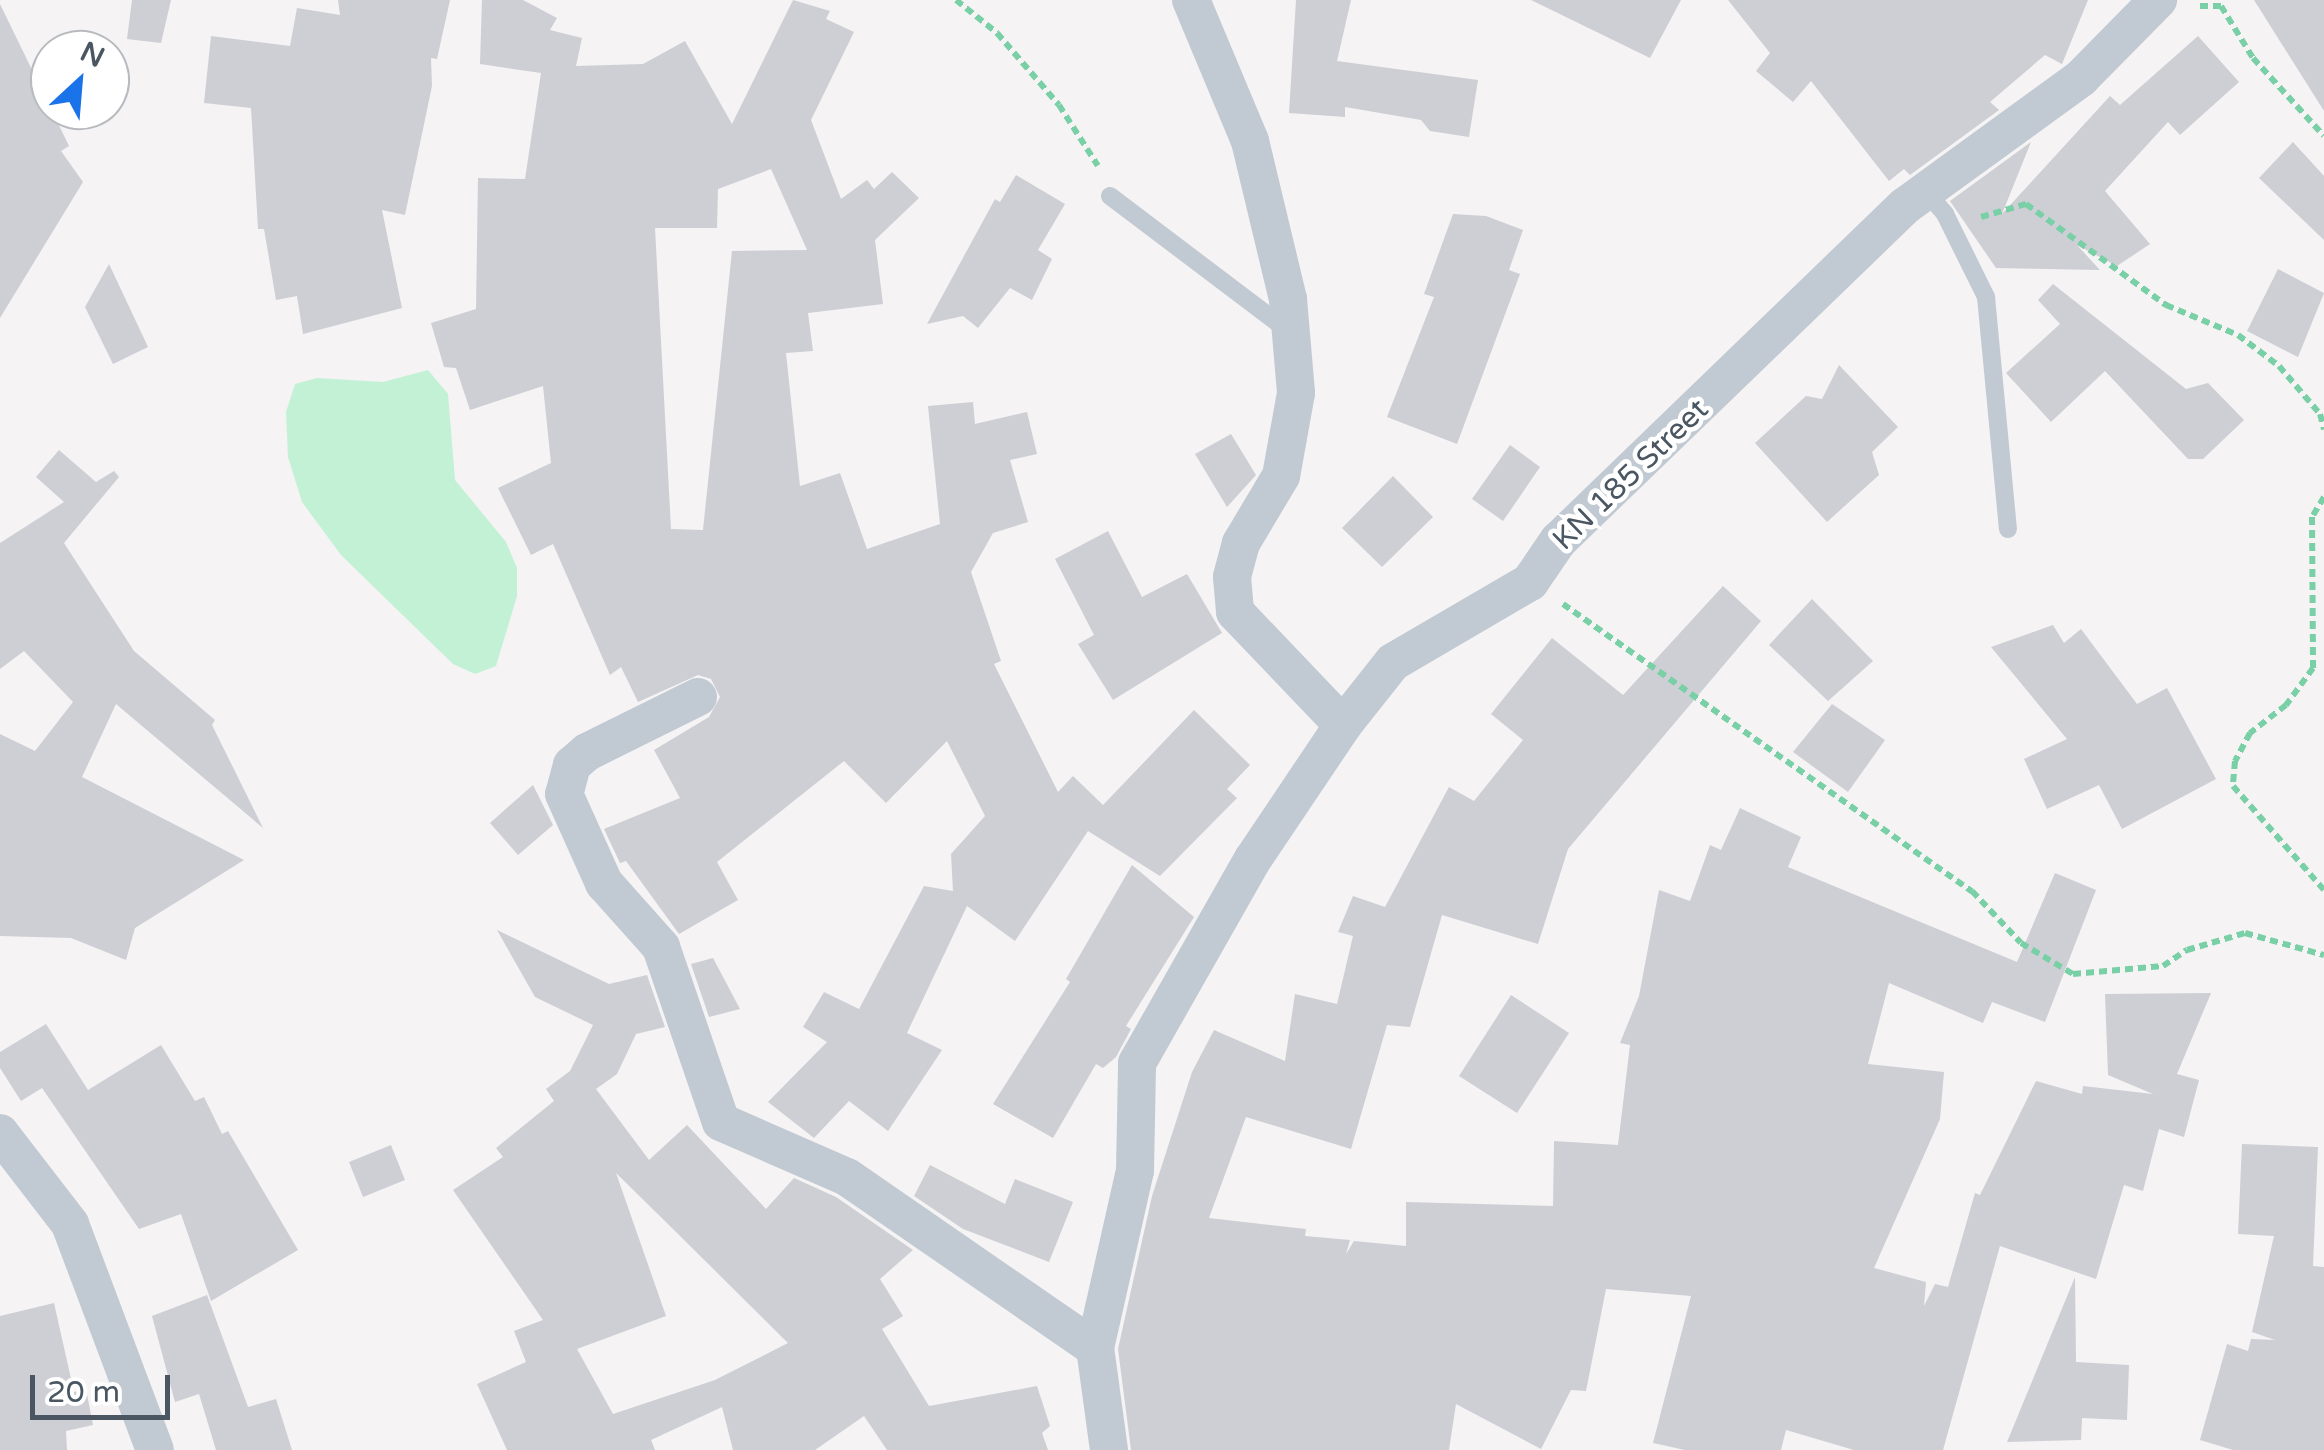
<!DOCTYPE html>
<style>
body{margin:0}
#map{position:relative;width:2324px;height:1450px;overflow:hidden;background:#f5f3f3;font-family:"Varela Round",sans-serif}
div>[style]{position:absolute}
.green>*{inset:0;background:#c3f1d5}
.building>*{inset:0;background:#cdcfd5}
.path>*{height:6px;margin-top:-3px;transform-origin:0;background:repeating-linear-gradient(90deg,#7ad0a6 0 8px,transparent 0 13px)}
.service>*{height:18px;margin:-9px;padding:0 9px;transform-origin:9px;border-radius:9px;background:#c1cad2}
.minor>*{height:38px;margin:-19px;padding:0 19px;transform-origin:19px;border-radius:19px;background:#c1cad2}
span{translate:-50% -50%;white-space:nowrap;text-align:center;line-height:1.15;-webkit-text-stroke:9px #fff;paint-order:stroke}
.street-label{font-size:30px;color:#4a5661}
.north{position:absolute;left:30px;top:30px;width:100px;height:100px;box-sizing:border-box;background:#fff;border:2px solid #b7bbc0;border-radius:50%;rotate:26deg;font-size:28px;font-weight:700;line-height:40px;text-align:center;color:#4a5661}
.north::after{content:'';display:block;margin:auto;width:35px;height:45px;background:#1a73e8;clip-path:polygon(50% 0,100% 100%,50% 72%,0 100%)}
.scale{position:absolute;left:30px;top:1375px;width:140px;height:45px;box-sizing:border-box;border:5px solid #4a5661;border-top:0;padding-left:12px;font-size:30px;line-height:35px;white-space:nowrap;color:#4a5661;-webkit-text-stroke:8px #fff;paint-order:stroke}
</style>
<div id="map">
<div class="green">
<div style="clip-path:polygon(428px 370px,448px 394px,455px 480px,506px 542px,517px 568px,517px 596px,496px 666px,475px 674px,453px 664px,341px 555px,302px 502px,288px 457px,286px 412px,295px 384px,317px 378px,383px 382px)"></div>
</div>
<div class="building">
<div style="clip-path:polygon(132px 0,171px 0,161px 43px,127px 39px)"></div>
<div style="clip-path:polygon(338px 0,450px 0,437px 59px,431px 58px,432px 86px,405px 215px,382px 210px,402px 308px,303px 334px,297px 296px,276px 300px,264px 229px,258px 229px,251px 108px,204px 103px,211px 36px,290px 46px,297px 8px,340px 15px)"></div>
<div style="clip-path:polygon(evenodd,482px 0,523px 0,557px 18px,550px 30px,582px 38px,576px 66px,643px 64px,685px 41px,732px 124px,793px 0,830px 11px,826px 19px,854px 32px,811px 120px,841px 199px,867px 180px,874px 189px,892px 172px,919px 198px,875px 240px,883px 304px,808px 313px,813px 351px,786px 353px,800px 486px,840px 473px,867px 549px,940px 524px,928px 406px,973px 402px,975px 424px,1027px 412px,1037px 454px,1010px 460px,1028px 522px,993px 533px,971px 572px,1001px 661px,994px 664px,1058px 792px,1073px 776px,1103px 805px,1194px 710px,1250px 765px,1227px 789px,1237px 798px,1160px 876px,1088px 831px,1015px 941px,967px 906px,907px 1033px,942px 1050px,888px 1131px,849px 1101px,814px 1138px,768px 1102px,827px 1042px,803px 1027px,824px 992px,859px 1009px,924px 886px,953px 891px,951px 854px,985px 816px,947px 741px,886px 803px,844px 761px,717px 862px,738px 900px,679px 934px,626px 861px,620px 863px,604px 829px,680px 798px,654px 750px,709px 717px,720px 697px,711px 679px,698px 675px,638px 702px,621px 667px,610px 675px,553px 544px,531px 555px,498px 488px,551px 463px,543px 386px,470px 410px,456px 368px,444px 367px,431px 323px,476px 309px,478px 178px,525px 179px,541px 73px,480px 64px,482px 0,771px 169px,807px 250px,732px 251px,703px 530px,671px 529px,655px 228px,717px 228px,718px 189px,771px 169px)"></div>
<div style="clip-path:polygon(1296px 0,1351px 0,1337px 61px,1478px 80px,1469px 137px,1430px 131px,1421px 120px,1345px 107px,1345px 117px,1289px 113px)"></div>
<div style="clip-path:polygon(1531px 0,1681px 0,1650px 58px)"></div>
<div style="clip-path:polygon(1728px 0,2088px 0,2062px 64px,2045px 55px,1990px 102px,1999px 110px,1910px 175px,1904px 169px,1889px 181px,1811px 81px,1793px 102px,1756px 71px,1770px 53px)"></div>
<div style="clip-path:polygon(2254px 0,2324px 0,2324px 111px)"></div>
<div style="clip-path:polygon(0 4px,69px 146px,61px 151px,83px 182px,0 318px)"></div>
<div style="clip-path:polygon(2198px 36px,2239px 82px,2180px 135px,2168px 122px,2105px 191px,2150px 244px,2117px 266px,2077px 245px,2100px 270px,1996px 268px,1950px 201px,2031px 142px,2002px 214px,2110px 96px,2120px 105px)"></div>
<div style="clip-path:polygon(2293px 142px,2324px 176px,2324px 240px,2259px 178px)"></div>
<div style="clip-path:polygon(1016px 175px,1065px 204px,1038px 250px,1052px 259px,1032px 300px,1010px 288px,978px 328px,963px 316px,927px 324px,995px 199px,1000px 202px)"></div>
<div style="clip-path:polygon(1453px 214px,1486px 216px,1523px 230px,1509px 270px,1520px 274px,1457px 444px,1387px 417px,1434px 297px,1424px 294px)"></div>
<div style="clip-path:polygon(109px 264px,148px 347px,113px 364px,85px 307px)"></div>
<div style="clip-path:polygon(2278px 269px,2324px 293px,2298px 357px,2247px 331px)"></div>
<div style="clip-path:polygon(2053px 284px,2186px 389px,2208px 383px,2244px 420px,2203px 459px,2188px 459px,2105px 371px,2051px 422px,2006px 373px,2060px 324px,2038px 300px)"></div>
<div style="clip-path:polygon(1839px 365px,1898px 427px,1872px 452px,1879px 475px,1827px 522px,1755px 443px,1806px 396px,1822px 399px)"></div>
<div style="clip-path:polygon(1231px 434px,1256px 475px,1227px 507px,1195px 454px)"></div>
<div style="clip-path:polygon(1510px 445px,1540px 467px,1503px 521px,1472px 499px)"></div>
<div style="clip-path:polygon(59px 450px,96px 482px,114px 471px,119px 477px,64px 543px,134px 651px,215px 720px,212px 725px,263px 828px,116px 704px,82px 777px,244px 860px,135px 928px,126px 960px,71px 938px,0 936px,0 734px,35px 751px,73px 702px,24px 651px,0 669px,0 543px,64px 502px,36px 477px)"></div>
<div style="clip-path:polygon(1393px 476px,1433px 517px,1382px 567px,1342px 528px)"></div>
<div style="clip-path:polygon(1108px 531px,1142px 597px,1187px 574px,1222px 633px,1113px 700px,1078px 644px,1094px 635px,1055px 559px)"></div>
<div style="clip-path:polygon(1723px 586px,1761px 621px,1568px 849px,1538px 944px,1442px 915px,1410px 1027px,1387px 1025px,1351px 1149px,1246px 1117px,1209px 1218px,1306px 1229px,1305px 1236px,1350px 1240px,1346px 1254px,1354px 1241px,1406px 1246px,1406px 1202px,1553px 1206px,1554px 1141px,1618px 1145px,1630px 1045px,1620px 1043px,1639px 996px,1659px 890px,1690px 901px,1710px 845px,1721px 850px,1740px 808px,1801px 837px,1788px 867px,2017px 962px,2055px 873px,2096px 890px,2045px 1022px,1992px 1002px,1983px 1023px,1889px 983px,1868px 1064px,1944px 1072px,1940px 1119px,1874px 1268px,1926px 1282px,1924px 1306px,1935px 1284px,1948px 1287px,1975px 1193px,1980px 1195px,2036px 1081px,2082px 1094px,2083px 1086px,2153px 1094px,2108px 1075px,2105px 994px,2211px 993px,2177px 1074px,2199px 1080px,2184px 1137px,2159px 1129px,2143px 1191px,2124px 1185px,2096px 1279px,2000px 1246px,1943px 1450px,1854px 1450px,1786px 1430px,1781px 1450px,1685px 1450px,1653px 1443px,1691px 1296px,1606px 1289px,1586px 1391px,1571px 1390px,1541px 1449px,1456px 1404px,1449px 1450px,1131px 1450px,1118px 1349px,1152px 1196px,1192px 1072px,1214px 1030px,1285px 1061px,1295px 994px,1337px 1004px,1353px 936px,1338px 932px,1353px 896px,1385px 907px,1449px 787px,1474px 801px,1523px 740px,1491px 714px,1552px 638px,1623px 695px)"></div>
<div style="clip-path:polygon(1812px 599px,1873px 661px,1828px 701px,1769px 645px)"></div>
<div style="clip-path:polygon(2053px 625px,2064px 643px,2081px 629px,2137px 704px,2167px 688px,2216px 779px,2122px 829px,2099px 785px,2047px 809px,2024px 759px,2067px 739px,1991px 647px)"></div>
<div style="clip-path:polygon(1832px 704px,1885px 740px,1848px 792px,1793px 752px)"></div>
<div style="clip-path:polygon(533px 785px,553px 825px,518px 855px,490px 823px)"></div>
<div style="clip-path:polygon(1132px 865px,1194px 917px,1126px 1026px,1131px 1029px,1116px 1057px,1103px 1068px,1096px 1064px,1053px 1138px,993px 1104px,1070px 982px,1066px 979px)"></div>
<div style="clip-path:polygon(evenodd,497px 930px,609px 984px,647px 975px,665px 1027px,636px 1034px,617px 1074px,596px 1089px,649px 1160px,687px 1125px,766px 1209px,794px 1178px,836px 1197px,913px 1250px,880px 1279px,903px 1316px,882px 1329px,929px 1406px,1037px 1386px,1050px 1426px,1042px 1433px,1048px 1450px,887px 1450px,864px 1416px,815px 1450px,733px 1450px,722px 1407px,651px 1440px,655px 1450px,507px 1450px,477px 1384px,526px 1362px,514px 1331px,543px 1320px,453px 1190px,503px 1157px,496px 1148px,554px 1101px,546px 1089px,570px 1071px,593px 1025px,535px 997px,497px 930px,616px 1173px,673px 1229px,788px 1343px,715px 1380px,613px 1414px,577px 1349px,666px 1316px,616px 1173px)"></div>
<div style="clip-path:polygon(713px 958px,740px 1009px,709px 1017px,691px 964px)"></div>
<div style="clip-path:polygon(1511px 995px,1569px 1033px,1517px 1113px,1459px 1076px)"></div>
<div style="clip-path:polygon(46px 1024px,88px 1090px,161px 1045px,195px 1101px,204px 1097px,222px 1134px,228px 1131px,298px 1250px,211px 1301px,181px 1214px,139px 1229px,42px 1088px,21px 1101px,0 1068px,0 1052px)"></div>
<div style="clip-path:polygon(2242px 1144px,2318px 1147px,2313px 1266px,2324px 1267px,2324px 1450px,2233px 1450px,2200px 1440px,2227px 1344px,2248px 1351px,2251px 1339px,2275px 1340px,2252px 1332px,2274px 1236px,2238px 1234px)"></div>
<div style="clip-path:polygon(391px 1145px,405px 1180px,363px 1197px,349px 1162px)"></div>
<div style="clip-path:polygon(930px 1165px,1005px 1204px,1015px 1179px,1073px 1202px,1049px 1262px,963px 1229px,914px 1196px)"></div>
<div style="clip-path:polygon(2075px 1277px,2076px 1362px,2129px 1365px,2127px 1420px,2082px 1418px,2081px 1440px,2007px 1442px)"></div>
<div style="clip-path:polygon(207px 1295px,248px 1407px,276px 1399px,292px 1450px,216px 1450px,199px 1394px,175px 1402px,152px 1316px)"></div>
<div style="clip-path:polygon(54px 1303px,74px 1392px,86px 1389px,93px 1425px,66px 1431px,67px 1450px,0 1450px,0 1316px)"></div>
</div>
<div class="path">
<div style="left:956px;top:0;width:53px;rotate:38.8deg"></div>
<div style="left:997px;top:33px;width:95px;rotate:49.3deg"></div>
<div style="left:1059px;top:105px;width:72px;rotate:57.4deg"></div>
<div style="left:2200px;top:6px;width:21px"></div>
<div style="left:2221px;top:6px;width:61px;rotate:58.4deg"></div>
<div style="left:2253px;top:58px;width:105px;rotate:47.7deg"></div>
<div style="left:1981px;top:217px;width:47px;rotate:-16.1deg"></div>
<div style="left:2026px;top:204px;width:173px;rotate:35.8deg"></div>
<div style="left:2166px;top:305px;width:78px;rotate:22.6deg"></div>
<div style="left:2238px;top:335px;width:51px;rotate:37.1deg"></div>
<div style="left:2279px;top:366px;width:63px;rotate:49.5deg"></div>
<div style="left:2320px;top:414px;width:16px;rotate:75deg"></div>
<div style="left:2324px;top:497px;width:23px;rotate:121deg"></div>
<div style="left:2312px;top:517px;width:151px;rotate:89.6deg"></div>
<div style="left:2313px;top:668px;width:46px;rotate:126.1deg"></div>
<div style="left:2286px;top:705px;width:46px;rotate:142.1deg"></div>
<div style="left:2250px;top:733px;width:32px;rotate:118deg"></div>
<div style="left:2235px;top:761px;width:25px;rotate:95deg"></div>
<div style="left:2233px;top:786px;width:138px;rotate:48.8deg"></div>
<div style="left:1563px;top:604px;width:500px;rotate:35.1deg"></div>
<div style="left:1972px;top:891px;width:71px;rotate:46.7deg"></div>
<div style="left:2021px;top:943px;width:61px;rotate:30.8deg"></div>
<div style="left:2073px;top:974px;width:90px;rotate:-5.1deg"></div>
<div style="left:2163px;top:966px;width:29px;rotate:-34deg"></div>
<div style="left:2187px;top:950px;width:60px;rotate:-16.3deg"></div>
<div style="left:2245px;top:933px;width:82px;rotate:15.6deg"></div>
</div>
<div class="service">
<div style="left:1923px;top:195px;width:4px;rotate:-27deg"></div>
<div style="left:1927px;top:193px;width:28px;rotate:49deg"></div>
<div style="left:1945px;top:214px;width:93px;rotate:63.7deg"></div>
<div style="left:1986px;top:297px;width:233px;rotate:84.6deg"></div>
<div style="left:1110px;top:196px;width:221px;rotate:37.1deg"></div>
</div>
<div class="minor">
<div style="left:1191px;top:0;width:153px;rotate:67.3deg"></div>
<div style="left:1250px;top:141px;width:163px;rotate:76.5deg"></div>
<div style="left:1288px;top:299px;width:94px;rotate:85.1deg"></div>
<div style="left:1296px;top:393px;width:84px;rotate:100.2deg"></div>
<div style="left:1281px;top:476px;width:78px;rotate:120.8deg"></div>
<div style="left:1241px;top:543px;width:35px;rotate:105deg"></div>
<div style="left:1232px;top:577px;width:35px;rotate:85deg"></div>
<div style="left:1235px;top:612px;width:156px;rotate:46.3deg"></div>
<div style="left:698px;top:697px;width:124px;rotate:153.6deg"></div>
<div style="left:587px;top:752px;width:20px;rotate:139deg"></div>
<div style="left:572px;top:765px;width:30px;rotate:105deg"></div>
<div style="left:564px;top:794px;width:98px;rotate:65.8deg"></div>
<div style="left:604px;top:883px;width:86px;rotate:48.3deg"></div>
<div style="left:661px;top:947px;width:185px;rotate:71.1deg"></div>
<div style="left:721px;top:1122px;width:137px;rotate:23.6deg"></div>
<div style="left:847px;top:1177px;width:301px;rotate:34.6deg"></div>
<div style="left:0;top:1133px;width:115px;rotate:52.4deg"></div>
<div style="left:70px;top:1224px;width:241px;rotate:69.4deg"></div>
<div style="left:1109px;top:1450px;width:103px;rotate:-97.8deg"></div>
<div style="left:1095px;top:1348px;width:181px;rotate:-77.3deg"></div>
<div style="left:1135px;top:1171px;width:108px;rotate:-88.9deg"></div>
<div style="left:1137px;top:1063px;width:235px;rotate:-60.4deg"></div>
<div style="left:1253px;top:859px;width:161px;rotate:-56.1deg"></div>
<div style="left:1343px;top:725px;width:80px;rotate:-51.6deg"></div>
<div style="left:1393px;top:662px;width:159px;rotate:-30.3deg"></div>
<div style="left:1530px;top:582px;width:50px;rotate:-55.7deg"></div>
<div style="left:1558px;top:541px;width:482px;rotate:-44deg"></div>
<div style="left:1905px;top:206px;width:218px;rotate:-36deg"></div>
<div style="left:2081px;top:78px;width:110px;rotate:-45.4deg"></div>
</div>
<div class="street-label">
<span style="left:1631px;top:475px;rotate:-44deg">KN 185 Street</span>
</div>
<div class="north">N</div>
<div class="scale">20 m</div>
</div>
